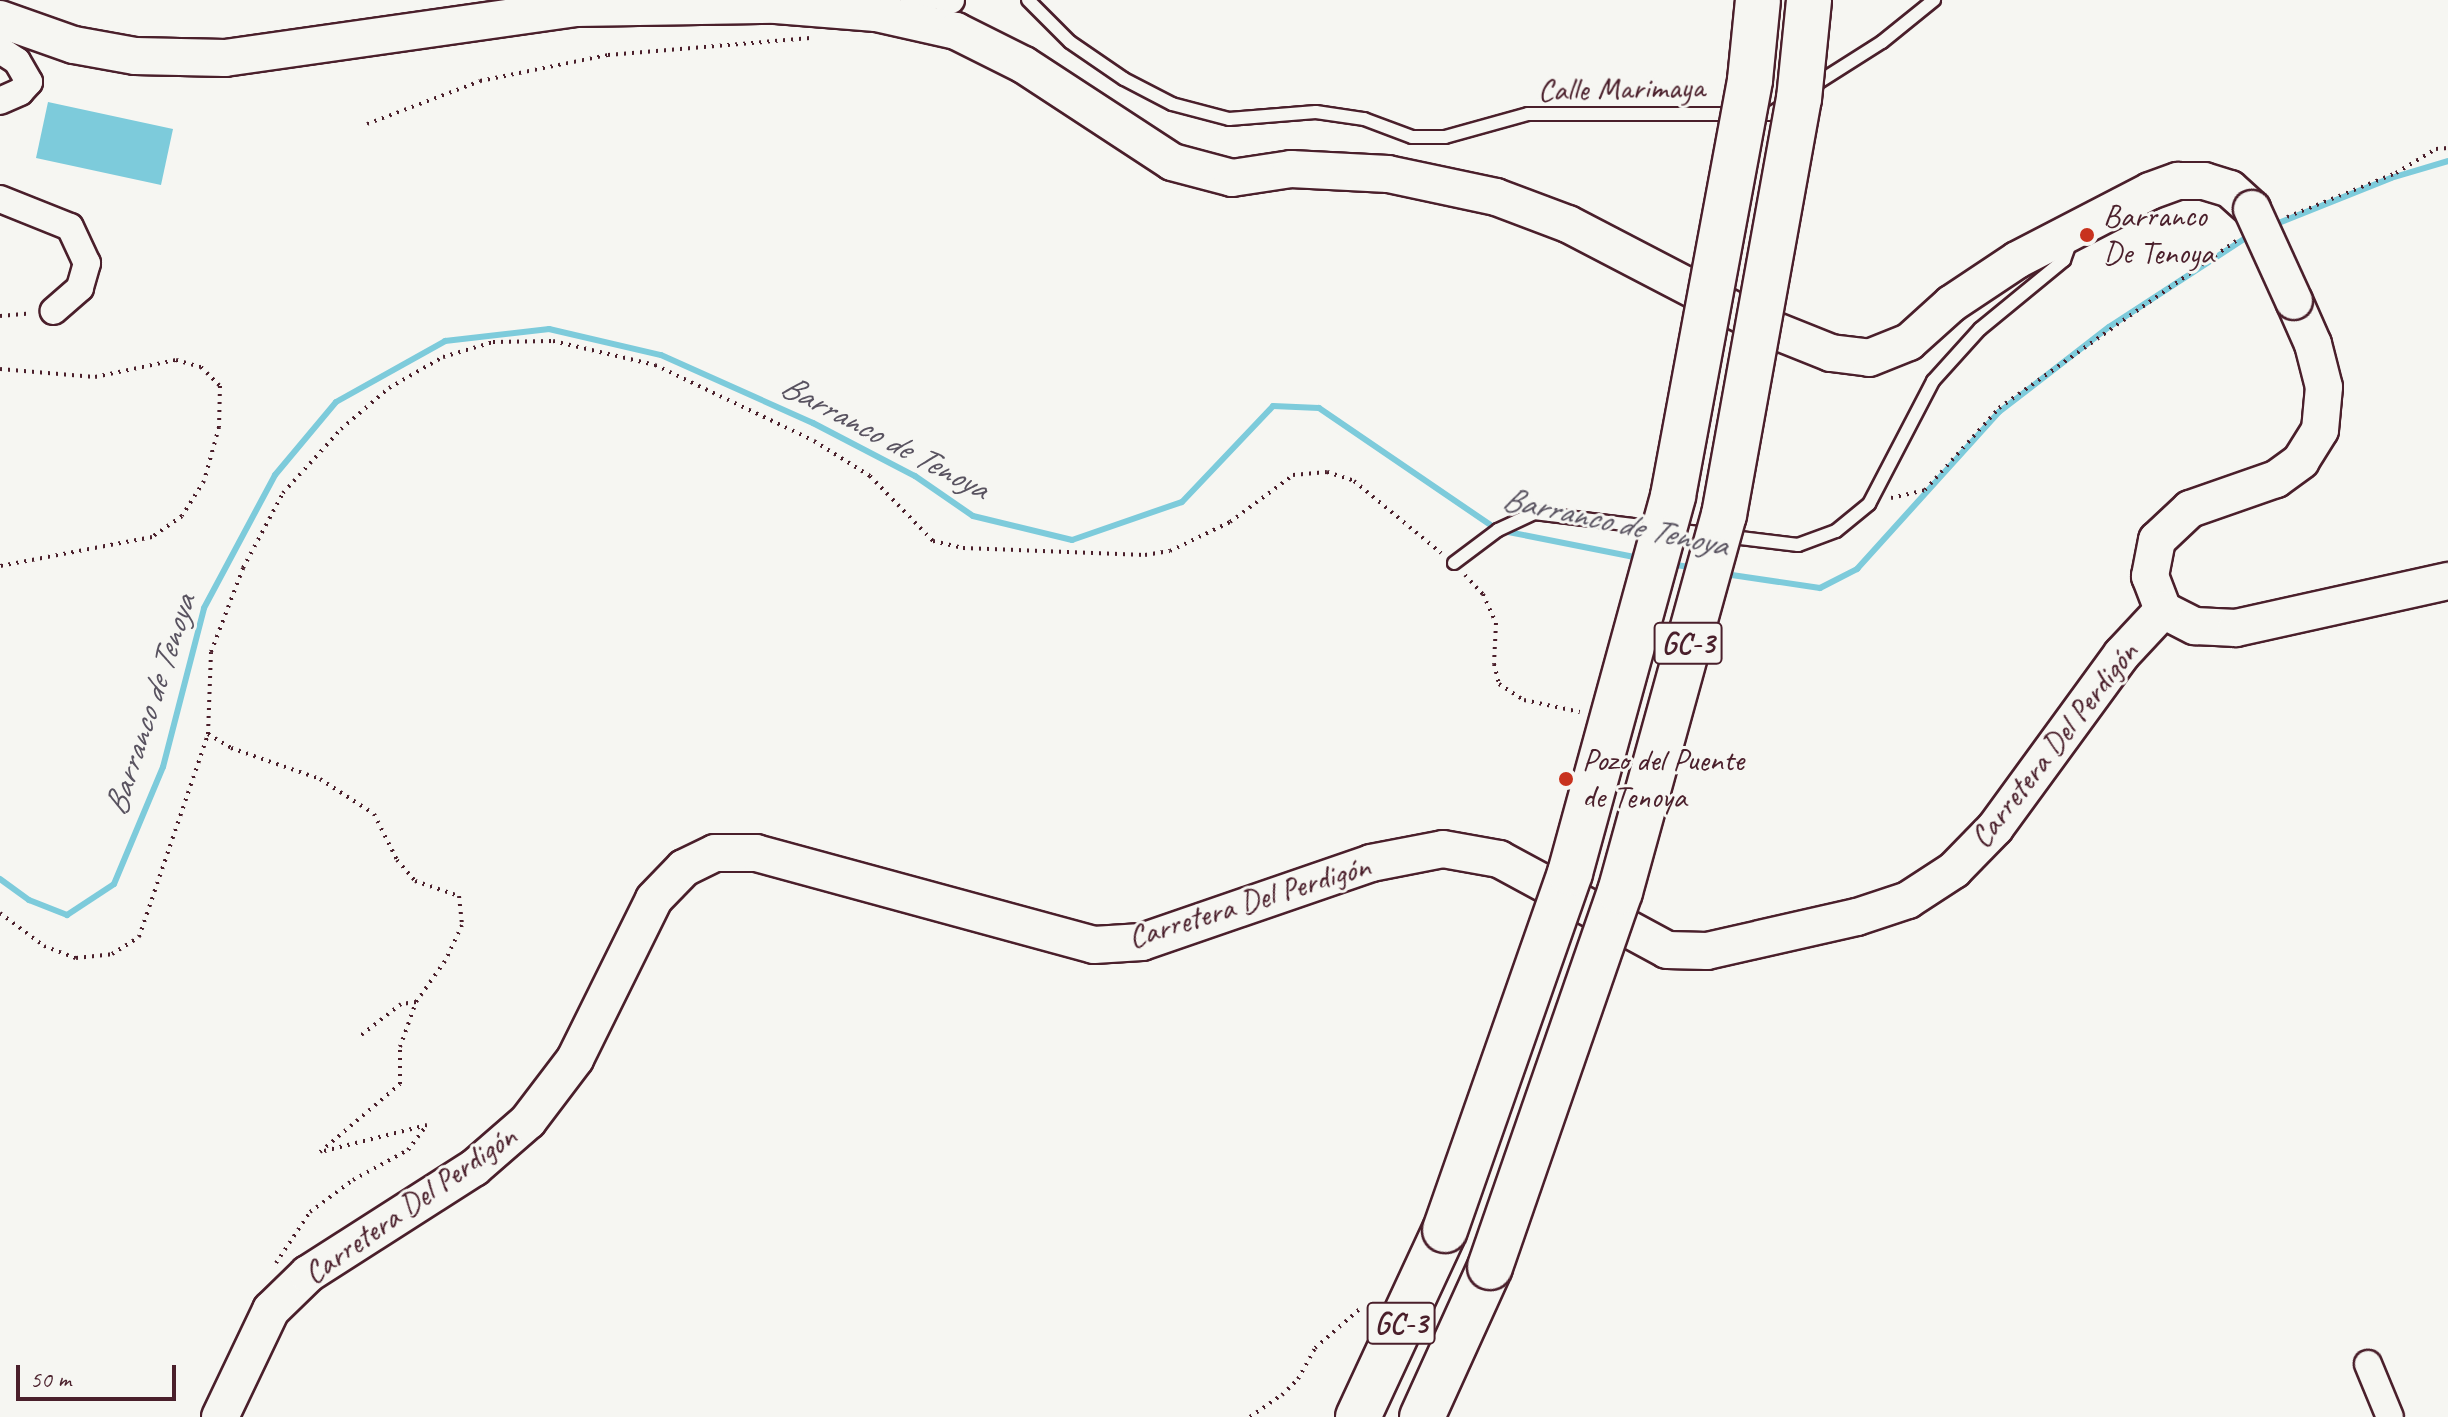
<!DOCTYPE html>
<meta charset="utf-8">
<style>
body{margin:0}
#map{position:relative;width:2448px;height:1417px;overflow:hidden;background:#f6f6f2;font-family:Caveat,sans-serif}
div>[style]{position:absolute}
.water>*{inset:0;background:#7dcbdb}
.stream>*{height:6px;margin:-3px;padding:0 3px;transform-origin:3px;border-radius:3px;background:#7dcbdb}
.path>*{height:4px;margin-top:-2px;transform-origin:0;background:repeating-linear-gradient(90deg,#4a1f2b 0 2px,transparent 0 8px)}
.roads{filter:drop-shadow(2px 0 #4a1f2b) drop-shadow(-2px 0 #4a1f2b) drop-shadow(0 2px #4a1f2b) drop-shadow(0 -2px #4a1f2b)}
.lane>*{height:12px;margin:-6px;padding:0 6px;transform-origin:6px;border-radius:6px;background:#f6f6f2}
.street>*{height:26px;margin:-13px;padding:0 13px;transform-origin:13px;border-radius:13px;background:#f6f6f2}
.secondary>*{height:36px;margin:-18px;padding:0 18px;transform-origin:18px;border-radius:18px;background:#f6f6f2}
.highway>*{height:44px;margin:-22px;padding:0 22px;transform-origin:22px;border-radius:22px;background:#f6f6f2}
.bridges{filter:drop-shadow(2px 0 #4a1f2b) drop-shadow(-2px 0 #4a1f2b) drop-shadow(0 2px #4a1f2b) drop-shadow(0 -2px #4a1f2b)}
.secondary-bridge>*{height:36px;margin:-18px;padding:0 18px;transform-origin:18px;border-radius:18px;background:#f6f6f2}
.highway-bridge>*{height:44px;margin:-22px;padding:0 22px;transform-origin:22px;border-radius:22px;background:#f6f6f2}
.dots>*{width:22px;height:22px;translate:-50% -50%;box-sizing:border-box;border:4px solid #f6f6f2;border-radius:50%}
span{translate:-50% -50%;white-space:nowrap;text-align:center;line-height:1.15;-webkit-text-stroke:6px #f6f6f2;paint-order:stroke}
.shield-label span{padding:2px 6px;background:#f6f6f2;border:2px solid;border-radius:6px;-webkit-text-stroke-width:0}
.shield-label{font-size:30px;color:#4a1f2b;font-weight:700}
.street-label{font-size:32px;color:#4a1f2b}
.poi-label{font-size:32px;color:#4a1f2b}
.left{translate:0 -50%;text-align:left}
.water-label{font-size:34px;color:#595360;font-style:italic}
.scale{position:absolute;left:16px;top:1365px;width:160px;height:36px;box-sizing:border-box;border:4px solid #4a1f2b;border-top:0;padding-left:10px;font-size:24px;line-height:28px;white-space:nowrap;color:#4a1f2b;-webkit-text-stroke:6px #f6f6f2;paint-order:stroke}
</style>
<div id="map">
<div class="water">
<div style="clip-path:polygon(48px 102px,173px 129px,161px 185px,36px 158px)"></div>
</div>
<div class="stream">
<div style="left:2271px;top:226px;width:129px;rotate:-21.8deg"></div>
<div style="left:2391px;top:178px;width:59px;rotate:-16.6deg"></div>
<div style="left:1670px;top:564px;width:24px;rotate:9deg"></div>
<div style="left:1725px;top:574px;width:96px;rotate:8.4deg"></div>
<div style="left:1820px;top:588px;width:42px;rotate:-27.2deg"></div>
<div style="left:1857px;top:569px;width:212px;rotate:-47.9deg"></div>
<div style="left:1999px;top:412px;width:139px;rotate:-37.7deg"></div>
<div style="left:2109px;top:327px;width:168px;rotate:-33.1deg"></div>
<div style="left:0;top:879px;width:36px;rotate:36deg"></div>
<div style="left:29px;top:900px;width:41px;rotate:21.5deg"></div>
<div style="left:67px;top:915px;width:56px;rotate:-33.4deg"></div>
<div style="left:114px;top:884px;width:127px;rotate:-67.3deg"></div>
<div style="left:163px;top:767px;width:164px;rotate:-75.5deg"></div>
<div style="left:204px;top:608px;width:151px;rotate:-61.9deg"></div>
<div style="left:275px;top:475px;width:95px;rotate:-50.1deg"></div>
<div style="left:336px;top:402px;width:125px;rotate:-29.2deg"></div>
<div style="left:445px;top:341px;width:105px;rotate:-6.6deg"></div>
<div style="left:549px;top:329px;width:115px;rotate:13.1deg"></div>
<div style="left:661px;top:355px;width:167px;rotate:24.1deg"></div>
<div style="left:813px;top:423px;width:115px;rotate:27.5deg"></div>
<div style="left:915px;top:476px;width:70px;rotate:34.6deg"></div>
<div style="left:973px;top:516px;width:102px;rotate:13.6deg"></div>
<div style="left:1072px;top:540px;width:116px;rotate:-19.1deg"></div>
<div style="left:1182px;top:502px;width:132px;rotate:-46.5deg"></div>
<div style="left:1273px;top:406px;width:46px;rotate:2.5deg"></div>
<div style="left:1319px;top:408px;width:217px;rotate:34.3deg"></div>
<div style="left:1498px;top:530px;width:144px;rotate:11.2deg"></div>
</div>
<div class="path">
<div style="left:367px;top:124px;width:121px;rotate:-20.8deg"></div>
<div style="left:480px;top:81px;width:131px;rotate:-11.5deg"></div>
<div style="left:608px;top:55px;width:203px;rotate:-4.8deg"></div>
<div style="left:2287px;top:217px;width:118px;rotate:-22deg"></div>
<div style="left:2396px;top:173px;width:47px;rotate:-31deg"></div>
<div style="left:2436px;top:149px;width:12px;rotate:-5deg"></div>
<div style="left:0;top:316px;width:32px;rotate:-5deg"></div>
<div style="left:0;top:369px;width:95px;rotate:4.8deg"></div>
<div style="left:95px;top:377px;width:83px;rotate:-11.9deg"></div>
<div style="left:176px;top:360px;width:26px;rotate:16deg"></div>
<div style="left:201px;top:367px;width:27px;rotate:45deg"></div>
<div style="left:220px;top:386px;width:41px;rotate:91.4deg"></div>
<div style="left:219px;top:427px;width:56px;rotate:105.5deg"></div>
<div style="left:204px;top:481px;width:41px;rotate:122.2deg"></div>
<div style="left:182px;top:516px;width:37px;rotate:145deg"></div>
<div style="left:152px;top:537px;width:155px;rotate:169.2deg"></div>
<div style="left:1891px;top:498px;width:35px;rotate:-13deg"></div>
<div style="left:1925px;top:490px;width:110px;rotate:-47.9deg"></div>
<div style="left:1999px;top:408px;width:290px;rotate:-35.2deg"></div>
<div style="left:1465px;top:575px;width:26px;rotate:47deg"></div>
<div style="left:1483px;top:594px;width:32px;rotate:66deg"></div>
<div style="left:1496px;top:623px;width:41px;rotate:92.8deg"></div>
<div style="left:1494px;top:664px;width:21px;rotate:76deg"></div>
<div style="left:1499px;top:684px;width:30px;rotate:33deg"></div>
<div style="left:1524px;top:700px;width:57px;rotate:12.1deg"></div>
<div style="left:208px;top:734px;width:27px;rotate:31deg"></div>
<div style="left:231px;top:748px;width:94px;rotate:19.2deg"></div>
<div style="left:320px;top:779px;width:64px;rotate:32.9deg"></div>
<div style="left:374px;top:814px;width:51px;rotate:63.4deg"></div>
<div style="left:397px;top:860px;width:28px;rotate:49deg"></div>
<div style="left:415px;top:881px;width:46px;rotate:18.8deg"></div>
<div style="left:459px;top:896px;width:29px;rotate:84deg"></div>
<div style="left:462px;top:925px;width:40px;rotate:115deg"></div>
<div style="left:445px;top:961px;width:50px;rotate:125.3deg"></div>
<div style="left:0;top:913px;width:55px;rotate:36.9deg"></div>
<div style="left:44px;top:946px;width:34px;rotate:21deg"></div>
<div style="left:76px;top:958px;width:36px;rotate:-6deg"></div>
<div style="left:112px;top:954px;width:32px;rotate:-32deg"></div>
<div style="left:139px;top:937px;width:214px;rotate:-71.2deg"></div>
<div style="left:208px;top:734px;width:82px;rotate:-87.9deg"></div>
<div style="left:211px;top:652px;width:90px;rotate:-69.1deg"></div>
<div style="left:243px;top:568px;width:85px;rotate:-61.9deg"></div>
<div style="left:283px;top:493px;width:86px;rotate:-47.8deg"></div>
<div style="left:341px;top:429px;width:63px;rotate:-40.5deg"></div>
<div style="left:389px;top:388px;width:62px;rotate:-29.9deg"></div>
<div style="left:443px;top:357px;width:52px;rotate:-16.7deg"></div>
<div style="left:493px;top:342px;width:60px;rotate:-1deg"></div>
<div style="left:553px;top:341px;width:105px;rotate:13.2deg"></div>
<div style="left:655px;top:365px;width:176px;rotate:25.5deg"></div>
<div style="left:814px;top:441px;width:66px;rotate:32deg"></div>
<div style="left:870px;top:476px;width:91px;rotate:45.9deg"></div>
<div style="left:933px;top:541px;width:31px;rotate:13deg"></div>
<div style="left:963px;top:548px;width:182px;rotate:2.2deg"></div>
<div style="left:1145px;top:555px;width:25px;rotate:-9deg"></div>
<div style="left:1170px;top:551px;width:67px;rotate:-25.8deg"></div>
<div style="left:1230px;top:522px;width:79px;rotate:-36.7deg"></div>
<div style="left:1293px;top:475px;width:34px;rotate:-5deg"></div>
<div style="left:1327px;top:472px;width:28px;rotate:18deg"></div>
<div style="left:1354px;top:481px;width:113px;rotate:39.6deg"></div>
<div style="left:276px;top:1263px;width:61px;rotate:-56.3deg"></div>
<div style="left:310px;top:1212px;width:54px;rotate:-36.7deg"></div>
<div style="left:353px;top:1180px;width:63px;rotate:-28.6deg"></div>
<div style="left:408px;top:1150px;width:31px;rotate:-53deg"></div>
<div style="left:427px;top:1125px;width:110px;rotate:165.8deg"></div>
<div style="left:320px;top:1152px;width:105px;rotate:-40.4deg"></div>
<div style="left:400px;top:1084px;width:37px;rotate:-90deg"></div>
<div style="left:400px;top:1047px;width:48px;rotate:-70.4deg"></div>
<div style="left:416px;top:1002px;width:15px;rotate:172deg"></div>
<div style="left:401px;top:1004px;width:52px;rotate:142deg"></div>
<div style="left:1250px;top:1417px;width:39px;rotate:-35deg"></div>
<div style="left:1282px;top:1395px;width:23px;rotate:-45deg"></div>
<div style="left:1298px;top:1379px;width:35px;rotate:-61deg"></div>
<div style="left:1315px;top:1348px;width:62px;rotate:-41.1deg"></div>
</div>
<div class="roads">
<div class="lane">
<div style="left:1028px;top:0;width:59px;rotate:45deg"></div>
<div style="left:1070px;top:42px;width:65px;rotate:34.4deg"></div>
<div style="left:1124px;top:79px;width:54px;rotate:27.5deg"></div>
<div style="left:1172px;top:104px;width:59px;rotate:14.7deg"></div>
<div style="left:1229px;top:119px;width:87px;rotate:-4.6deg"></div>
<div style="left:1316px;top:112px;width:49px;rotate:8.3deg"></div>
<div style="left:1364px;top:119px;width:51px;rotate:20.6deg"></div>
<div style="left:1412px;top:137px;width:33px"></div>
<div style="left:1445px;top:137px;width:86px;rotate:-15.5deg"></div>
<div style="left:1528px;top:114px;width:242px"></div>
<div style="left:1770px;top:114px;width:19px;rotate:-32deg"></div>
<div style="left:1811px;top:87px;width:84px;rotate:-32.4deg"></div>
<div style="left:1882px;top:42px;width:67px;rotate:-38.9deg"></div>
<div style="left:1454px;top:563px;width:55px;rotate:-36.9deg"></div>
<div style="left:1498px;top:530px;width:40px;rotate:-25deg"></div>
<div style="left:1534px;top:513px;width:266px;rotate:6.9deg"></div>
<div style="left:1798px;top:545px;width:40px;rotate:-20.2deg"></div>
<div style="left:1836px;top:531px;width:43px;rotate:-39.3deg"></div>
<div style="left:1869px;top:504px;width:139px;rotate:-62.5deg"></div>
<div style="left:1933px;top:381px;width:70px;rotate:-47.9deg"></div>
<div style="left:1980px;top:329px;width:109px;rotate:-39.4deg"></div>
<div style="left:2064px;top:260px;width:20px;rotate:-70deg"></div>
</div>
<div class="street">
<div style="left:946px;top:0;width:5px"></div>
<div style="left:901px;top:19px;width:22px;rotate:-47deg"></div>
<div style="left:916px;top:3px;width:10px;rotate:-17deg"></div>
<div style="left:0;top:50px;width:20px;rotate:33deg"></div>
<div style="left:17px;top:61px;width:24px;rotate:60deg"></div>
<div style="left:29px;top:82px;width:13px;rotate:132deg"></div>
<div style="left:20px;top:92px;width:22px;rotate:156deg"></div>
<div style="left:0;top:199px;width:75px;rotate:21.8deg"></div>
<div style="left:70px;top:227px;width:40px;rotate:65deg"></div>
<div style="left:87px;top:263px;width:26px;rotate:106deg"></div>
<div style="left:80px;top:288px;width:35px;rotate:139deg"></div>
<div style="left:2368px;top:1364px;width:57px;rotate:67.5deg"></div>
</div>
<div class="secondary">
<div style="left:0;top:19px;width:78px;rotate:19.4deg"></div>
<div style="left:74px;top:45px;width:62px;rotate:10.2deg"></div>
<div style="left:135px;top:56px;width:90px;rotate:1.3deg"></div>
<div style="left:225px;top:58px;width:355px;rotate:-8.1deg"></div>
<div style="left:576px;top:8px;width:200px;rotate:-0.9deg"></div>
<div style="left:776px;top:5px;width:100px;rotate:4.6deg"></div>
<div style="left:876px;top:13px;width:82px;rotate:12.7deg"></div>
<div style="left:956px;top:31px;width:76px;rotate:26.6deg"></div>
<div style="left:1024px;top:65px;width:177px;rotate:33.2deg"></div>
<div style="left:1172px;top:162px;width:62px;rotate:14.9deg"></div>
<div style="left:1232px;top:178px;width:60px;rotate:-8.7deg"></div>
<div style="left:1291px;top:169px;width:97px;rotate:3deg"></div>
<div style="left:1388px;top:174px;width:110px;rotate:12deg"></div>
<div style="left:1496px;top:197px;width:77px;rotate:20.6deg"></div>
<div style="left:1568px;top:224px;width:223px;rotate:27.5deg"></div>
<div style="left:1766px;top:327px;width:70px;rotate:21.8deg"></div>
<div style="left:1831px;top:353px;width:38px;rotate:7deg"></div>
<div style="left:1869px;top:358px;width:43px;rotate:-21.8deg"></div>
<div style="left:1909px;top:342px;width:57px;rotate:-42.1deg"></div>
<div style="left:1951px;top:304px;width:79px;rotate:-33.7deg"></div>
<div style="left:2017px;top:260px;width:150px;rotate:-27.4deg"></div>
<div style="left:2150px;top:191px;width:30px;rotate:-20deg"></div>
<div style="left:2178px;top:181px;width:26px"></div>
<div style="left:2204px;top:181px;width:27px;rotate:17deg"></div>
<div style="left:2230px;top:189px;width:30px;rotate:42deg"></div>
<div style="left:2294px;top:301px;width:47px;rotate:66.2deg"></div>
<div style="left:2313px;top:344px;width:44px;rotate:75.7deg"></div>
<div style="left:2324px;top:387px;width:43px;rotate:95.3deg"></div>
<div style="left:2320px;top:430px;width:36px;rotate:122deg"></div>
<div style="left:2301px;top:461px;width:31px;rotate:144deg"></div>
<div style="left:2276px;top:479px;width:91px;rotate:160.8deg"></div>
<div style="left:2190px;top:509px;width:45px;rotate:136.8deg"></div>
<div style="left:2157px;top:540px;width:37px;rotate:101deg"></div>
<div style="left:2150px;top:576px;width:36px;rotate:69deg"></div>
<div style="left:2163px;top:610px;width:36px;rotate:27deg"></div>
<div style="left:2195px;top:626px;width:41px;rotate:2.8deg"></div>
<div style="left:2236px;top:628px;width:217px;rotate:-12.5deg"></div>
<div style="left:220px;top:1417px;width:119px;rotate:-64.5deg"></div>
<div style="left:271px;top:1310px;width:52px;rotate:-44.2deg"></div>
<div style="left:308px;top:1274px;width:197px;rotate:-32.6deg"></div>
<div style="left:474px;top:1168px;width:72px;rotate:-41deg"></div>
<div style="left:528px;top:1121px;width:78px;rotate:-52.8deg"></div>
<div style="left:575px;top:1059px;width:178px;rotate:-63.7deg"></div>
<div style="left:654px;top:899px;width:43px;rotate:-45.9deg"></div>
<div style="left:684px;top:868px;width:34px;rotate:-26deg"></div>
<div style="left:715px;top:853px;width:41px"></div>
<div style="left:756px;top:853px;width:350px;rotate:15.2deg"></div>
<div style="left:1094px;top:945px;width:48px;rotate:-3.6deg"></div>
<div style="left:1142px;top:942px;width:242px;rotate:-19deg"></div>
<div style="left:1371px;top:863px;width:73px;rotate:-11deg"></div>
<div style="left:1443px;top:849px;width:57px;rotate:10.1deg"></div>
<div style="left:1499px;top:859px;width:191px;rotate:28.4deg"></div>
<div style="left:1667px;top:950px;width:40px;rotate:1.4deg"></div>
<div style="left:1707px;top:951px;width:154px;rotate:-12.8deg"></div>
<div style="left:1857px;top:917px;width:54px;rotate:-18.4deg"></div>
<div style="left:1908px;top:900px;width:55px;rotate:-33.1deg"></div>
<div style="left:1954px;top:870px;width:59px;rotate:-45.7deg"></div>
<div style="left:1995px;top:828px;width:215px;rotate:-53.9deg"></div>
<div style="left:2122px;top:654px;width:60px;rotate:-47deg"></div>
</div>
<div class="highway">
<div style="left:1358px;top:1417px;width:206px;rotate:-65.1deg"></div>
<div style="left:1422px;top:1417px;width:165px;rotate:-65.6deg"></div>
</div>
</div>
<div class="bridges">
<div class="secondary-bridge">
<div style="left:2252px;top:209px;width:101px;rotate:65.5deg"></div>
</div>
<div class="highway-bridge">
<div style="left:1445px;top:1230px;width:378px;rotate:-70.7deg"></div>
<div style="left:1570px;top:873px;width:391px;rotate:-74.7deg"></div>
<div style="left:1673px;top:496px;width:423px;rotate:-79.5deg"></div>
<div style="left:1750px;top:80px;width:80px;rotate:-84.3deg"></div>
<div style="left:1490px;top:1267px;width:397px;rotate:-70.9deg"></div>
<div style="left:1620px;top:892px;width:391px;rotate:-74.6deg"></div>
<div style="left:1724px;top:515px;width:423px;rotate:-79.8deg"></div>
<div style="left:1799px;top:99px;width:100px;rotate:-84.2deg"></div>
</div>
</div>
<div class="dots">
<div style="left:2087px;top:235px;background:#c8321e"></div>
<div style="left:1566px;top:779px;background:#c8321e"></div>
</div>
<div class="shield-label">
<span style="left:1688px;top:643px">GC-3</span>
<span style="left:1401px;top:1323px">GC-3</span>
</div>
<div class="street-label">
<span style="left:1621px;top:89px;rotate:-1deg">Calle Marimaya</span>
<span style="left:2054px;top:745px;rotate:-52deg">Carretera Del Perdigón</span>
<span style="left:1249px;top:902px;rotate:-17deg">Carretera Del Perdigón</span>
<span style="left:410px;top:1205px;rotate:-35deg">Carretera Del Perdigón</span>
</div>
<div class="poi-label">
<span class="left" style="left:2103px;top:235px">Barranco<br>De Tenoya</span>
<span class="left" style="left:1582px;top:779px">Pozo del Puente<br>de Tenoya</span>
</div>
<div class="water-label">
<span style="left:885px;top:436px;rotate:28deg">Barranco de Tenoya</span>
<span style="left:1615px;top:521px;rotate:12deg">Barranco de Tenoya</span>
<span style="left:149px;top:705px;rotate:-72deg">Barranco de Tenoya</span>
</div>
<div class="scale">50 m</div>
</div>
